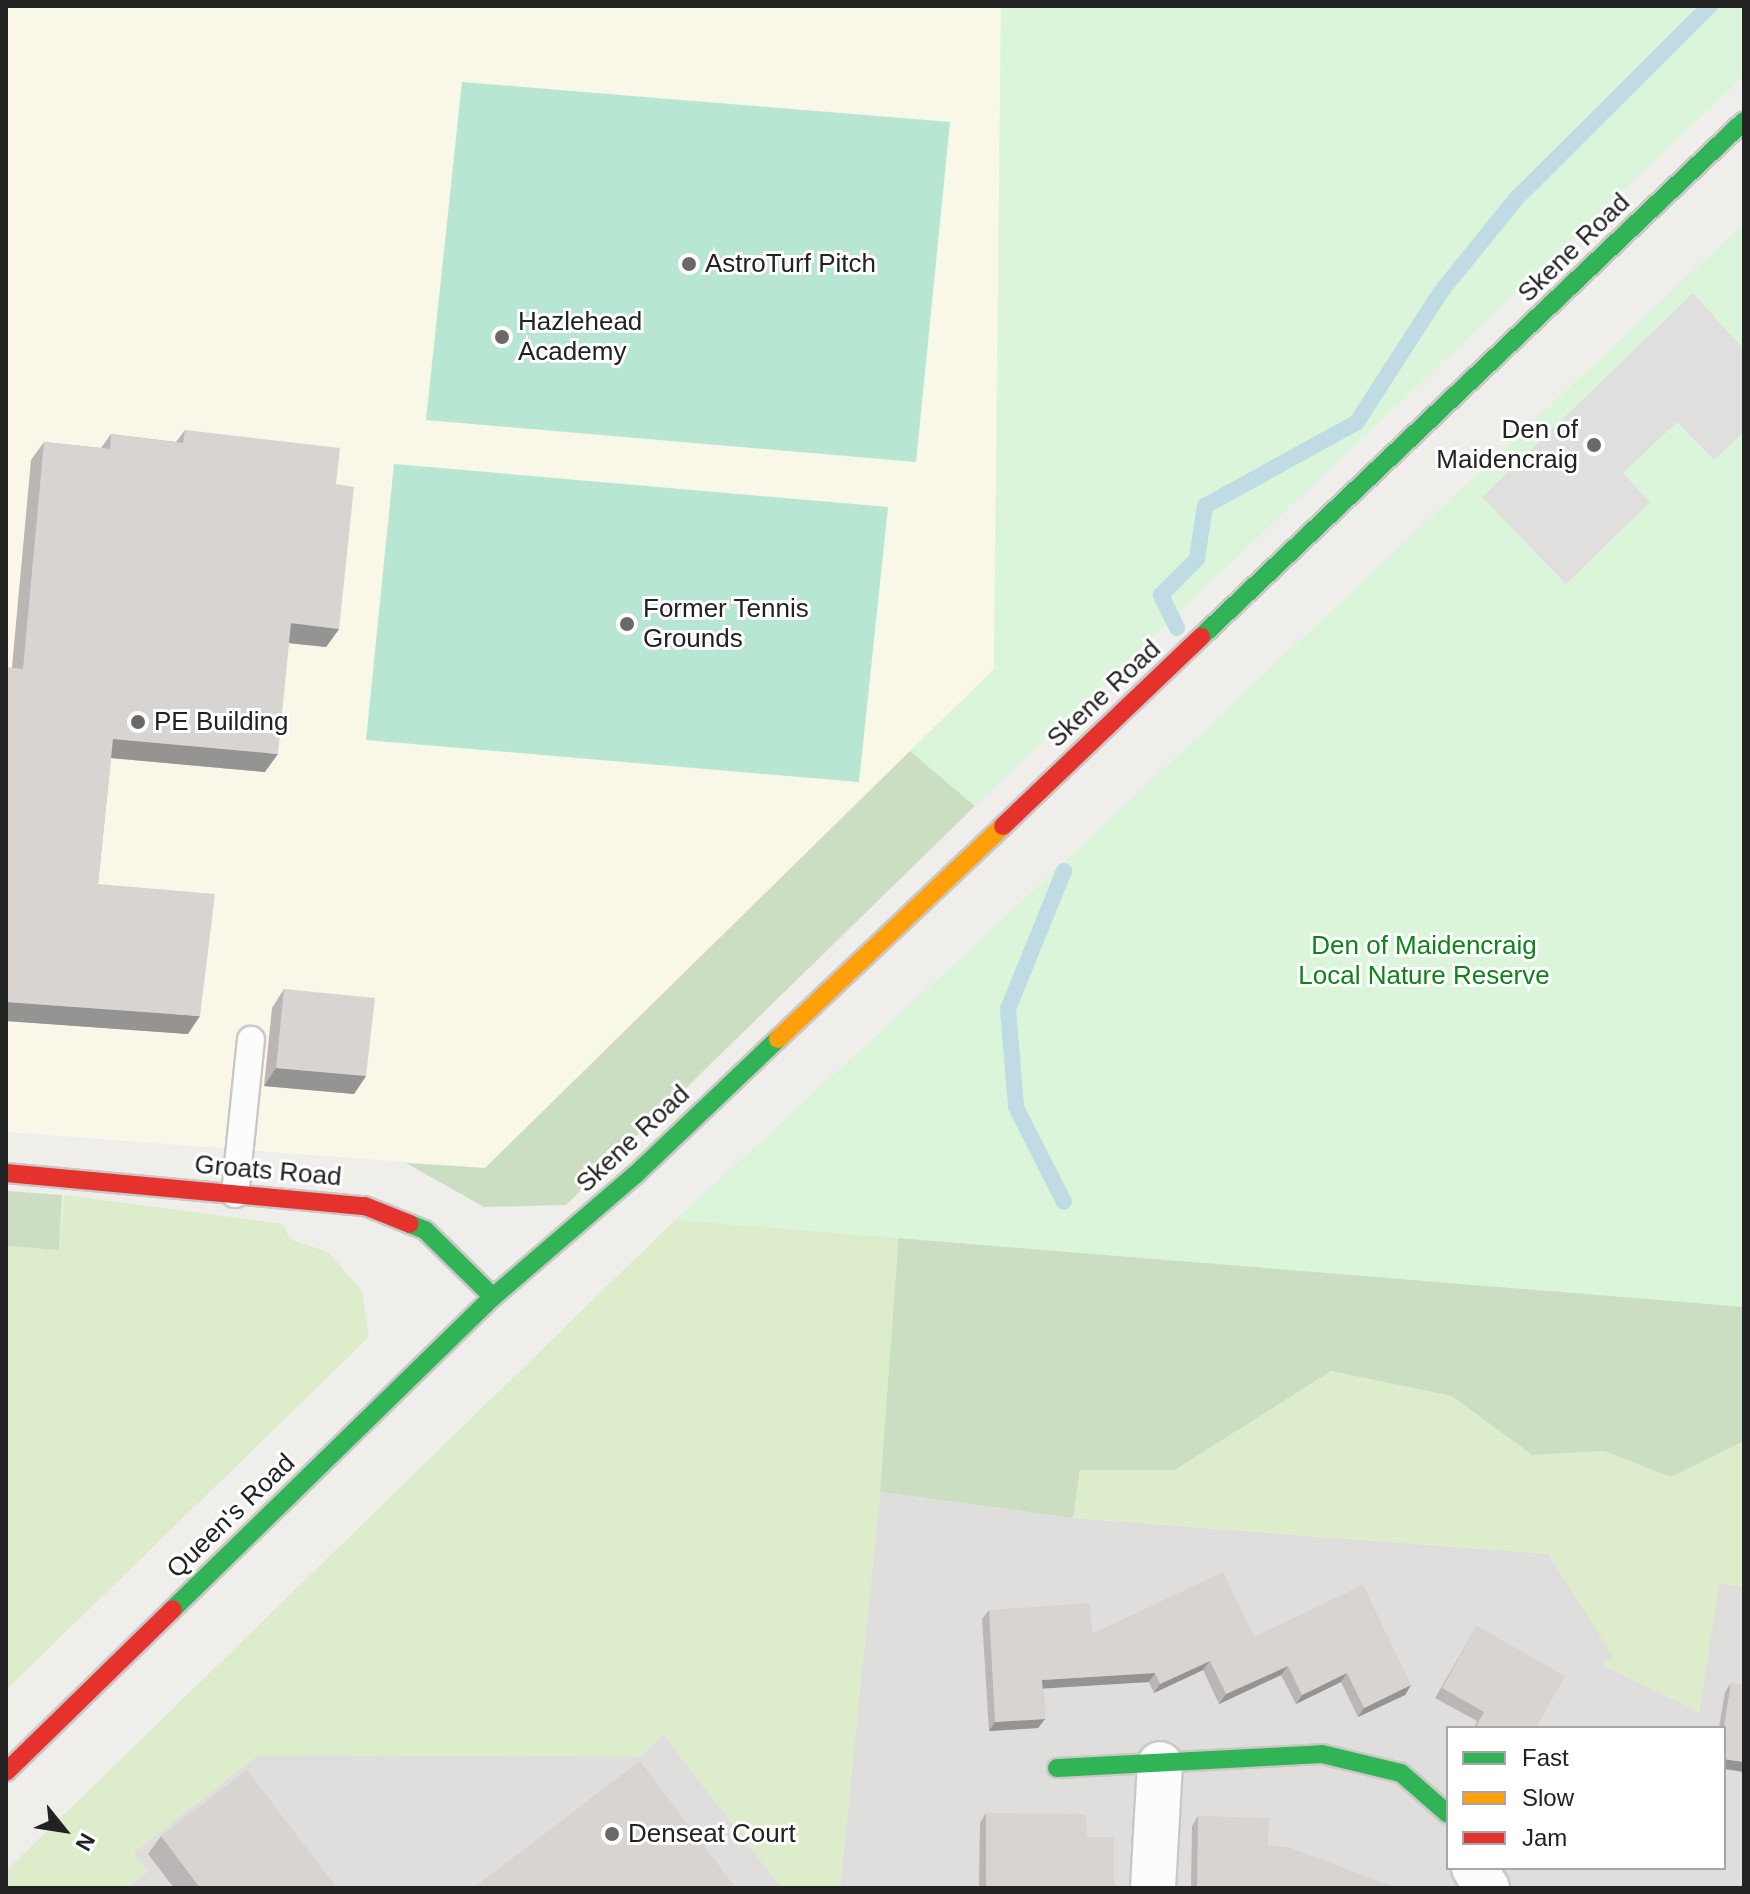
<!DOCTYPE html>
<style>
body{margin:0}
#map{position:relative;width:1750px;height:1894px;overflow:hidden;background:#f0eeeb;font-family:Helvetica,sans-serif}
div>[style]{position:absolute}
.residential>*{inset:0;background:#dfdedc}
.education>*{inset:0;background:#f8f7e8}
.grass>*{inset:0;background:#ddeccb}
.forest>*{inset:0;background:#cbdec1}
.park>*{inset:0;background:#daf5da}
.pitch>*{inset:0;background:#b7e6d2}
.parking>*{inset:0;background:#e0dfde}
.stream>*{height:16px;margin:-8px;padding:0 8px;transform-origin:8px;border-radius:8px;background:#bfdbe3}
.roads{filter:drop-shadow(2px 0 #c9c8c7) drop-shadow(-2px 0 #c9c8c7) drop-shadow(0 2px #c9c8c7) drop-shadow(0 -2px #c9c8c7)}
.lane>*{height:26px;margin:-13px;padding:0 13px;transform-origin:13px;border-radius:13px;background:#fdfcfc}
.street>*{height:44px;margin:-22px;padding:0 22px;transform-origin:22px;border-radius:22px;background:#fdfcfc}
.fast>*{height:18px;margin:-9px;padding:0 9px;transform-origin:9px;border-radius:9px;background:#30b455}
.slow>*{height:18px;margin:-9px;padding:0 9px;transform-origin:9px;border-radius:9px;background:#ff9f0a}
.jam>*{height:18px;margin:-9px;padding:0 9px;transform-origin:9px;border-radius:9px;background:#e5322d}
.wall>*{inset:0;background:#b9b6b5}
.shaded-wall>*{inset:0;background:#969493}
.building>*{inset:0;background:#d7d4d2}
.dots>*{width:22px;height:22px;translate:-50% -50%;box-sizing:border-box;border:4px solid #fff;border-radius:50%}
span{translate:-50% -50%;white-space:nowrap;text-align:center;line-height:1.15;-webkit-text-stroke:6px #fff;paint-order:stroke}
.street-label{font-size:26px;color:#222}
.poi-label{font-size:26px;color:#222}
.left{translate:0 -50%;text-align:left}
.right{translate:-100% -50%;text-align:right}
.park-label{font-size:26px;color:#0c8416}
.frame{position:absolute;inset:0;border:8px solid #222;pointer-events:none}
.legend{position:absolute;left:1446px;top:1726px;width:280px;height:144px;box-sizing:border-box;background:#fff;border:2px solid #a7a7a7;margin:0;padding:10px 14px;list-style:none;font-size:24px;color:#222}
.legend li{display:flex;align-items:center;gap:16px;height:40px}
.legend b{width:40px;border:2px solid #a7a7a7}
.north{position:absolute;left:24px;top:1790px;width:80px;height:80px;-webkit-text-stroke:6px #fff;paint-order:stroke;rotate:120deg;font-size:22px;font-weight:700;line-height:32px;text-align:center;color:#222}
.north::after{content:'';display:block;margin:auto;width:28px;height:36px;background:#222;clip-path:polygon(50% 0,100% 100%,50% 72%,0 100%)}
</style>
<div id="map">
<div class="residential">
<div style="clip-path:polygon(evenodd,880px 1492px,1073px 1518px,1549px 1554px,1614px 1656px,1603px 1665px,1699px 1712px,1719px 1583px,1744px 1586px,1744px 1888px,840px 1888px,880px 1492px,1448px 1728px,1724px 1728px,1724px 1868px,1448px 1868px,1448px 1728px)"></div>
<div style="clip-path:polygon(664px 1735px,782px 1888px,127px 1888px,148px 1871px,133px 1853px,258px 1755px)"></div>
</div>
<div class="education">
<div style="clip-path:polygon(6px 6px,1001px 6px,994px 669px,485px 1168px,6px 1132px)"></div>
</div>
<div class="grass">
<div style="clip-path:polygon(914px 1025px,880px 1492px,840px 1888px,782px 1888px,664px 1735px,640px 1757px,258px 1755px,133px 1853px,148px 1871px,127px 1888px,6px 1888px,6px 1871px,675px 1220px,749px 1153px)"></div>
<div style="clip-path:polygon(64px 1195px,284px 1224px,289px 1239px,328px 1252px,362px 1291px,369px 1337px,6px 1690px,6px 1246px,59px 1250px)"></div>
<div style="clip-path:polygon(1331px 1371px,1452px 1396px,1532px 1455px,1604px 1451px,1671px 1477px,1744px 1441px,1744px 1586px,1719px 1584px,1699px 1712px,1603px 1665px,1613px 1656px,1548px 1554px,1073px 1518px,1080px 1470px,1175px 1470px)"></div>
</div>
<div class="forest">
<div style="clip-path:polygon(1744px 432px,1744px 1441px,1671px 1477px,1604px 1451px,1532px 1455px,1452px 1396px,1331px 1371px,1175px 1470px,1080px 1470px,1073px 1518px,880px 1492px,914px 1025px)"></div>
<div style="clip-path:polygon(910px 751px,975px 806px,566px 1205px,484px 1207px,406px 1163px,485px 1168px)"></div>
<div style="clip-path:polygon(6px 1191px,62px 1195px,59px 1250px,6px 1246px)"></div>
</div>
<div class="park">
<div style="clip-path:polygon(1001px 6px,1744px 6px,1744px 76px,975px 806px,910px 751px,994px 669px)"></div>
<div style="clip-path:polygon(1744px 223px,1744px 1307px,675px 1220px,1015px 908px)"></div>
</div>
<div class="pitch">
<div style="clip-path:polygon(462px 82px,950px 122px,916px 462px,426px 420px)"></div>
<div style="clip-path:polygon(394px 464px,888px 507px,859px 782px,366px 740px)"></div>
</div>
<div class="parking">
<div style="clip-path:polygon(1693px 293px,1744px 350px,1744px 432px,1714px 460px,1677px 422px,1623px 473px,1650px 502px,1566px 584px,1482px 497px)"></div>
</div>
<div class="stream">
<div style="left:1177px;top:628px;width:37px;rotate:-116deg"></div>
<div style="left:1161px;top:595px;width:51px;rotate:-45deg"></div>
<div style="left:1197px;top:559px;width:54px;rotate:-81.4deg"></div>
<div style="left:1205px;top:506px;width:174px;rotate:-28.9deg"></div>
<div style="left:1357px;top:422px;width:153px;rotate:-57.2deg"></div>
<div style="left:1440px;top:293px;width:119px;rotate:-51.1deg"></div>
<div style="left:1515px;top:200px;width:275px;rotate:-44.9deg"></div>
<div style="left:1064px;top:871px;width:149px;rotate:112.1deg"></div>
<div style="left:1008px;top:1009px;width:98px;rotate:85.3deg"></div>
<div style="left:1016px;top:1107px;width:106px;rotate:63.2deg"></div>
</div>
<div class="roads">
<div class="lane">
<div style="left:235px;top:1194px;width:155px;rotate:-84.1deg"></div>
</div>
<div class="street">
<div style="left:1474px;top:1868px;width:24px;rotate:57deg"></div>
<div style="left:1153px;top:1888px;width:124px;rotate:-86.8deg"></div>
</div>
<div class="fast">
<div style="left:1201px;top:637px;width:749px;rotate:-43.54deg"></div>
<div style="left:410px;top:1224px;width:16px;rotate:22deg"></div>
<div style="left:425px;top:1230px;width:95px;rotate:44.6deg"></div>
<div style="left:173px;top:1609px;width:447px;rotate:-44.3deg"></div>
<div style="left:493px;top:1297px;width:187px;rotate:-40.7deg"></div>
<div style="left:635px;top:1175px;width:197px;rotate:-43.6deg"></div>
<div style="left:1057px;top:1768px;width:265px;rotate:-3deg"></div>
<div style="left:1322px;top:1754px;width:81px;rotate:13.5deg"></div>
<div style="left:1401px;top:1773px;width:62px;rotate:41.1deg"></div>
</div>
<div class="slow">
<div style="left:778px;top:1039px;width:310px;rotate:-43.4deg"></div>
</div>
<div class="jam">
<div style="left:1003px;top:826px;width:274px;rotate:-43.7deg"></div>
<div style="left:6px;top:1173px;width:361px;rotate:5.3deg"></div>
<div style="left:365px;top:1206px;width:48px;rotate:21.8deg"></div>
<div style="left:6px;top:1772px;width:233px;rotate:-44.3deg"></div>
</div>
</div>
<div class="wall">
<div style="clip-path:polygon(185px 430px,336px 484px,339px 629px,326px 647px,289px 643px,265px 772px,111px 758px,98px 884px,188px 1034px,6px 1021px,12px 667px,31px 460px,44px 442px,101px 448px,111px 434px,176px 442px)"></div>
<div style="clip-path:polygon(284px 989px,366px 1076px,354px 1094px,264px 1086px,272px 1008px)"></div>
<div style="clip-path:polygon(989px 1610px,1092px 1634px,1254px 1637px,1411px 1685px,1405px 1695px,1358px 1717px,1341px 1682px,1296px 1704px,1281px 1675px,1219px 1704px,1203px 1670px,1154px 1693px,1149px 1682px,1043px 1688px,1045px 1719px,1038px 1728px,989px 1731px,982px 1619px)"></div>
<div style="clip-path:polygon(1477px 1626px,1536px 1728px,1474px 1728px,1477px 1721px,1435px 1698px)"></div>
<div style="clip-path:polygon(1731px 1683px,1724px 1728px,1719px 1728px,1725px 1692px)"></div>
<div style="clip-path:polygon(986px 1813px,1087px 1837px,1114px 1888px,979px 1888px,980px 1823px)"></div>
<div style="clip-path:polygon(1198px 1816px,1268px 1846px,1397px 1888px,1191px 1888px,1192px 1826px)"></div>
<div style="clip-path:polygon(161px 1836px,337px 1888px,174px 1888px,148px 1854px)"></div>
</div>
<div class="shaded-wall">
<div style="clip-path:polygon(291px 623px,339px 629px,326px 647px,278px 642px)"></div>
<div style="clip-path:polygon(113px 739px,278px 754px,265px 772px,100px 757px)"></div>
<div style="clip-path:polygon(6px 1002px,200px 1016px,188px 1034px,6px 1021px)"></div>
<div style="clip-path:polygon(276px 1068px,366px 1076px,354px 1094px,264px 1086px)"></div>
<div style="clip-path:polygon(1210px 1661px,1203px 1670px,1154px 1693px,1160px 1684px)"></div>
<div style="clip-path:polygon(1288px 1666px,1281px 1675px,1219px 1704px,1226px 1694px)"></div>
<div style="clip-path:polygon(1155px 1673px,1149px 1682px,1036px 1689px,1042px 1680px)"></div>
<div style="clip-path:polygon(1347px 1673px,1341px 1682px,1296px 1704px,1302px 1695px)"></div>
<div style="clip-path:polygon(1411px 1685px,1405px 1695px,1358px 1717px,1364px 1708px)"></div>
<div style="clip-path:polygon(1045px 1719px,1038px 1728px,989px 1731px,995px 1722px)"></div>
<div style="clip-path:polygon(1724px 1759px,1744px 1762px,1744px 1772px,1724px 1769px)"></div>
</div>
<div class="building">
<div style="clip-path:polygon(185px 430px,340px 448px,336px 484px,354px 487px,339px 629px,291px 623px,278px 754px,113px 739px,98px 884px,215px 894px,200px 1016px,6px 1002px,6px 667px,23px 669px,44px 442px,110px 449px,111px 434px,183px 443px)"></div>
<div style="clip-path:polygon(284px 989px,375px 998px,366px 1076px,276px 1068px)"></div>
<div style="clip-path:polygon(1223px 1572px,1254px 1637px,1363px 1585px,1411px 1685px,1364px 1708px,1347px 1673px,1302px 1695px,1288px 1666px,1226px 1694px,1210px 1661px,1160px 1684px,1155px 1673px,1042px 1680px,1045px 1719px,995px 1722px,989px 1610px,1090px 1603px,1092px 1634px)"></div>
<div style="clip-path:polygon(1477px 1626px,1565px 1676px,1536px 1728px,1475px 1728px,1484px 1712px,1442px 1688px)"></div>
<div style="clip-path:polygon(1731px 1683px,1744px 1685px,1744px 1762px,1724px 1759px,1724px 1728px)"></div>
<div style="clip-path:polygon(640px 1761px,736px 1888px,473px 1888px)"></div>
<div style="clip-path:polygon(247px 1770px,337px 1888px,200px 1888px,161px 1836px)"></div>
<div style="clip-path:polygon(986px 1813px,1086px 1814px,1087px 1837px,1114px 1837px,1114px 1888px,986px 1888px)"></div>
<div style="clip-path:polygon(1198px 1816px,1269px 1818px,1268px 1846px,1288px 1847px,1397px 1888px,1197px 1888px)"></div>
</div>
<div class="dots">
<div style="left:689px;top:264px;background:#6a6968"></div>
<div style="left:502px;top:337px;background:#6a6968"></div>
<div style="left:1594px;top:445px;background:#6a6968"></div>
<div style="left:627px;top:624px;background:#6a6968"></div>
<div style="left:138px;top:722px;background:#6a6968"></div>
<div style="left:612px;top:1834px;background:#6a6968"></div>
</div>
<div class="street-label">
<span style="left:1574px;top:248px;rotate:-44deg">Skene Road</span>
<span style="left:1104px;top:694px;rotate:-43deg">Skene Road</span>
<span style="left:633px;top:1139px;rotate:-43deg">Skene Road</span>
<span style="left:268px;top:1171px;rotate:5deg">Groats Road</span>
<span style="left:231px;top:1516px;rotate:-44deg">Queen's Road</span>
</div>
<div class="poi-label">
<span class="left" style="left:705px;top:264px">AstroTurf Pitch</span>
<span class="left" style="left:518px;top:337px">Hazlehead<br>Academy</span>
<span class="right" style="left:1578px;top:445px">Den of<br>Maidencraig</span>
<span class="left" style="left:643px;top:624px">Former Tennis<br>Grounds</span>
<span class="left" style="left:154px;top:722px">PE Building</span>
<span class="left" style="left:628px;top:1834px">Denseat Court</span>
</div>
<div class="park-label">
<span style="left:1424px;top:961px">Den of Maidencraig<br>Local Nature Reserve</span>
</div>
<div class="frame"></div>
<ul class="legend">
<li><b style="height:10px;background:#30b455"></b>Fast</li>
<li><b style="height:10px;background:#ff9f0a"></b>Slow</li>
<li><b style="height:10px;background:#e5322d"></b>Jam</li>
</ul>
<div class="north">N</div>
</div>
